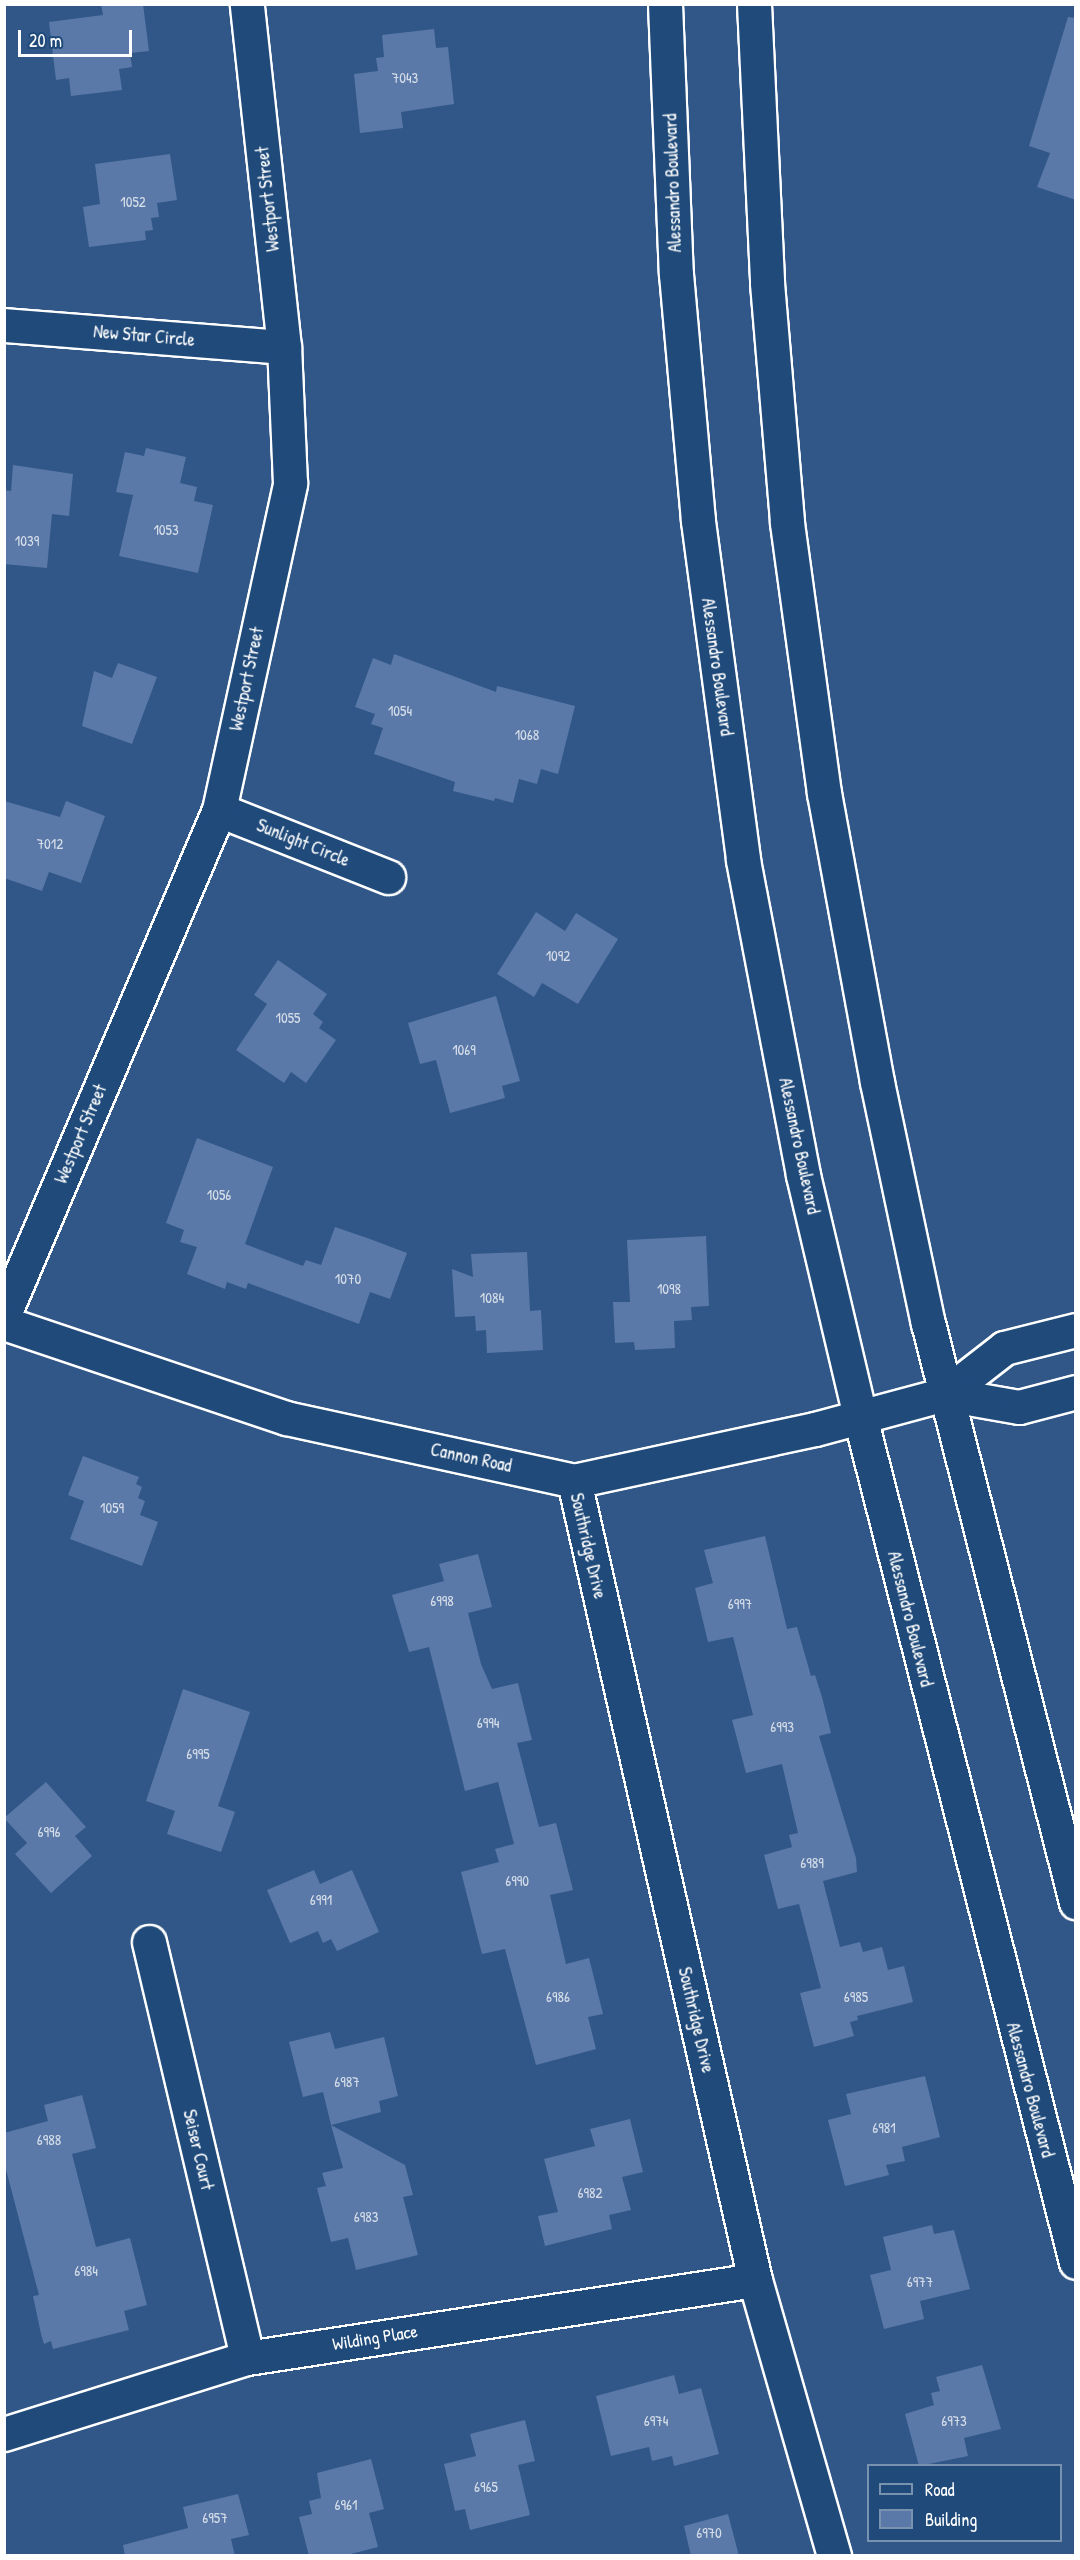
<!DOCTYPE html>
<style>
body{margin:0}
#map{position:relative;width:1080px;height:2560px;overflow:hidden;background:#305787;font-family:"Patrick Hand",sans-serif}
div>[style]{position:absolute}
.building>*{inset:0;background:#5a79a8}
.roads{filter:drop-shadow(2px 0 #fff) drop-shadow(-2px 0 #fff) drop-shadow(0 2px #fff) drop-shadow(0 -2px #fff)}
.minor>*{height:33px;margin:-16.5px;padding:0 16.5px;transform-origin:16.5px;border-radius:16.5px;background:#1f4a7a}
.primary>*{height:33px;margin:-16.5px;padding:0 16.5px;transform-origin:16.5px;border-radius:16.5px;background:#1f4a7a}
span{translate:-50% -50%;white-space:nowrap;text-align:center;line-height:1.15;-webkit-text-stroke:5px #1f4a7a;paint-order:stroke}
.number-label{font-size:15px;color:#d6dee9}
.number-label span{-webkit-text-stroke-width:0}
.street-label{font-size:18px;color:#fff}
.frame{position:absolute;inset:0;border:6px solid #fff;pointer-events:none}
.legend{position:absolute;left:867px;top:2464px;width:195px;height:78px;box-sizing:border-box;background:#1f4a7a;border:2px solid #7992af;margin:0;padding:8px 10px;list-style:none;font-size:18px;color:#fff}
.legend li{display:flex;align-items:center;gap:12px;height:30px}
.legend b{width:30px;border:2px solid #7992af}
.scale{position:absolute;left:18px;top:30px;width:114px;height:27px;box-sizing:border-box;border:3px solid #fff;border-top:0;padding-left:8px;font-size:18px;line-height:21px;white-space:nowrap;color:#fff;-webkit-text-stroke:4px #1f4a7a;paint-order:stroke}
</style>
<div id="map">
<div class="building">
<div style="clip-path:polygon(101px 4px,143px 4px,149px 51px,130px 53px,132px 67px,119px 69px,122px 90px,71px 96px,69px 78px,56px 80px,49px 22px,103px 15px)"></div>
<div style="clip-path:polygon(1068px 17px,1076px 18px,1076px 200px,1037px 187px,1050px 153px,1029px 146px)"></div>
<div style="clip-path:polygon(434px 29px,436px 48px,448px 47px,454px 104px,401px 112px,403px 128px,360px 133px,354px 74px,378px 71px,376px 58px,384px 57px,382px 35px)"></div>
<div style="clip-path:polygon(170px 154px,177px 200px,157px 203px,159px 217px,151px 218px,153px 230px,145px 231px,146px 240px,89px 247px,83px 207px,100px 204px,95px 164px)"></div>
<div style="clip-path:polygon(146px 448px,186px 457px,180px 483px,197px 487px,194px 501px,213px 505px,198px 573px,119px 556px,133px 495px,116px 492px,125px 452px,144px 456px)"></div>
<div style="clip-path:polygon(13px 465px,73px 474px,69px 516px,52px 514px,47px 568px,4px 564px,4px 490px,11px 491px)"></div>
<div style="clip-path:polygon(394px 654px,496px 692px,497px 686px,575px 706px,558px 774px,541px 769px,537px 784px,519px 779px,513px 803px,495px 798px,494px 801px,453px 791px,455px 782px,374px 754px,383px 728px,371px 724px,375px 714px,355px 707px,373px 658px,391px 665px)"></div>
<div style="clip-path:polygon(118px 663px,157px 677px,132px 744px,82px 726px,94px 671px,112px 678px)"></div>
<div style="clip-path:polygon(4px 801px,60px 817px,66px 801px,105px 816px,81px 883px,49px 872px,42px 891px,4px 878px)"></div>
<div style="clip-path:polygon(536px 912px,565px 931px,576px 913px,618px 939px,578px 1004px,542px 983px,534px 997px,497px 974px)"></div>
<div style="clip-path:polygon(278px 960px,327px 994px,313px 1014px,323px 1022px,319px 1028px,336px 1040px,306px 1083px,291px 1072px,284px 1083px,236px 1050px,267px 1004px,254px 995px)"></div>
<div style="clip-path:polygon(496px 996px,520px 1081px,502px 1086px,505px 1098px,450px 1113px,436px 1060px,420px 1064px,408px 1023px)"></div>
<div style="clip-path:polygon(197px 1138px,273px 1167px,245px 1244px,303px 1266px,306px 1260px,321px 1265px,335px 1227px,370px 1239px,407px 1253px,390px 1299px,370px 1292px,359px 1324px,248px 1283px,246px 1289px,227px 1282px,225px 1289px,187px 1274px,197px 1247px,180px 1242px,184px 1230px,166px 1223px)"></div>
<div style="clip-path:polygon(706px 1236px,709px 1306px,691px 1307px,692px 1320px,674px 1321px,675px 1348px,635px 1350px,634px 1342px,615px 1343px,613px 1302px,630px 1302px,627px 1240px)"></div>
<div style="clip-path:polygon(527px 1252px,530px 1311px,541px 1310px,543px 1350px,487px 1353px,486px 1330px,476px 1331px,475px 1316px,455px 1317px,452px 1269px,473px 1277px,471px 1254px)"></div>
<div style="clip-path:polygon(83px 1456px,139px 1477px,136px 1484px,142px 1487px,138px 1498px,145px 1501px,140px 1515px,158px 1522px,142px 1566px,70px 1539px,84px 1501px,68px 1495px)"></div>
<div style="clip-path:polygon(765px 1536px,787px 1629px,797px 1627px,811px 1676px,815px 1675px,822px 1697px,831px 1733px,819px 1736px,856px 1858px,857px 1872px,823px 1881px,840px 1947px,860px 1942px,863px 1952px,882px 1947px,888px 1970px,904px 1966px,913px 2002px,857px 2016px,858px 2020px,850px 2022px,854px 2036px,814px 2047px,800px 1993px,821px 1988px,799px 1904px,778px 1909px,764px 1855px,792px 1847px,789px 1835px,798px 1833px,782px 1764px,746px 1773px,732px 1720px,753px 1715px,733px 1637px,708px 1642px,695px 1588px,713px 1583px,704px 1550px)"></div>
<div style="clip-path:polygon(478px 1554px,492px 1607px,468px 1613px,481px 1664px,492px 1689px,518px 1683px,532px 1740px,517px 1743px,539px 1827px,556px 1823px,573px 1890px,550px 1895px,566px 1964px,589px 1958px,603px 2014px,588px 2017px,596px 2049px,536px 2065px,505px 1949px,482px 1954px,461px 1872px,499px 1862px,495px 1849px,514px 1844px,498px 1782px,465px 1791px,429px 1647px,409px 1652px,392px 1595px,444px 1581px,439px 1564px)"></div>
<div style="clip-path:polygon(183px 1689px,250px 1712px,218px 1806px,235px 1812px,221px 1852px,167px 1834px,175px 1811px,146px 1801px)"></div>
<div style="clip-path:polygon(46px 1782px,86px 1827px,75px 1836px,92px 1856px,51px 1893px,15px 1854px,27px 1843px,4px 1818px)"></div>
<div style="clip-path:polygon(314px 1870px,320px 1884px,352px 1870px,379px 1932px,337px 1951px,331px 1939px,323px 1943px,318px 1931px,290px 1943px,267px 1890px)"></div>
<div style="clip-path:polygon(330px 2032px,335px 2049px,384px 2037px,398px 2096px,379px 2101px,381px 2112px,331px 2125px,323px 2092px,303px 2097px,289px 2042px)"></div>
<div style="clip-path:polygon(925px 2076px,940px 2137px,902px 2147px,905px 2161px,886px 2165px,889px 2175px,845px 2186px,828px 2120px,851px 2114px,846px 2094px)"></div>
<div style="clip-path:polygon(82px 2095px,96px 2148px,72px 2154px,96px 2247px,130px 2238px,147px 2305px,124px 2311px,129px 2330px,53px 2349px,51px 2341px,44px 2344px,41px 2334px,33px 2296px,39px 2295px,4px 2162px,4px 2133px,48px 2121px,44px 2105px)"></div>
<div style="clip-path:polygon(630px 2119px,643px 2172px,622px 2177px,631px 2210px,609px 2215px,612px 2229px,545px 2246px,538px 2216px,558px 2212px,544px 2159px,595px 2146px,590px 2129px)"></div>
<div style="clip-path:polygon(331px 2125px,405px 2165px,413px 2195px,403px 2197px,418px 2255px,356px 2270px,348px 2238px,331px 2242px,317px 2188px,326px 2186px,322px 2173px,343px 2168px)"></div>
<div style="clip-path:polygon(932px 2225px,934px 2234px,954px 2230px,970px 2289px,920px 2301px,924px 2319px,884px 2329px,870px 2275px,891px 2270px,883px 2237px)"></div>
<div style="clip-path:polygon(982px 2365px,1001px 2429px,964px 2438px,968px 2456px,919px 2466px,905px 2414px,934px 2405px,931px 2393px,940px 2391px,936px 2377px)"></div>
<div style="clip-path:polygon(674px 2375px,679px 2394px,701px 2388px,719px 2454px,674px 2466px,672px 2456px,652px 2461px,649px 2447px,611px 2456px,596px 2396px)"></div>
<div style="clip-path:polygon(525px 2420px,535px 2461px,518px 2465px,530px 2515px,470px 2530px,465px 2509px,455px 2511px,444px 2464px,476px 2456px,470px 2434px)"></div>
<div style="clip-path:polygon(371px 2459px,384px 2509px,369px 2513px,378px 2547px,343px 2556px,309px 2556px,299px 2517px,312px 2514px,309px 2501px,321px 2498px,317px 2473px)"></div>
<div style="clip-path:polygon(238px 2494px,249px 2535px,231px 2539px,235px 2556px,125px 2556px,123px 2545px,188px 2528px,183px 2507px)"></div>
<div style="clip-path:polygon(728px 2514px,739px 2556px,691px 2556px,684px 2526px)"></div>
</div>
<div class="roads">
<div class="minor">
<div style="left:4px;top:325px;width:281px;rotate:4.5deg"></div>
<div style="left:219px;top:810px;width:182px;rotate:21.6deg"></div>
<div style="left:4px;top:1314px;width:548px;rotate:-66.9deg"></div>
<div style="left:219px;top:810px;width:335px;rotate:-77.7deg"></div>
<div style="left:290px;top:483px;width:136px;rotate:-92.5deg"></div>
<div style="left:284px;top:347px;width:345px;rotate:-96.2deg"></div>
<div style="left:4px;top:1323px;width:298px;rotate:18.6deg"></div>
<div style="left:286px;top:1418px;width:295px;rotate:12.3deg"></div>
<div style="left:574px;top:1481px;width:247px;rotate:-12.2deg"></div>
<div style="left:815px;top:1429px;width:135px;rotate:-15.1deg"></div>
<div style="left:945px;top:1394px;width:75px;rotate:-37.9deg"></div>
<div style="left:1004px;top:1348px;width:74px;rotate:-14deg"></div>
<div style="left:945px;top:1394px;width:75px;rotate:10deg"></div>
<div style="left:1019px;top:1407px;width:59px;rotate:-14.7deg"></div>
<div style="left:574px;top:1481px;width:819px;rotate:77.24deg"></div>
<div style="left:755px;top:2280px;width:287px;rotate:74deg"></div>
<div style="left:149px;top:1942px;width:427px;rotate:76.7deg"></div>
<div style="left:4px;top:2434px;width:255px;rotate:-17.4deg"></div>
<div style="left:247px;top:2358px;width:514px;rotate:-8.73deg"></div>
</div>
<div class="primary">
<div style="left:665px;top:4px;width:270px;rotate:87.7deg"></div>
<div style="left:676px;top:274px;width:248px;rotate:84.9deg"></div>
<div style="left:698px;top:521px;width:342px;rotate:82.4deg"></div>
<div style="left:743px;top:860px;width:321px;rotate:79.2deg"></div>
<div style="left:803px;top:1175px;width:249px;rotate:76.7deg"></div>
<div style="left:860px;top:1417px;width:872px;rotate:75.66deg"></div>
<div style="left:754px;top:4px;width:279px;rotate:87.3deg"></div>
<div style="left:767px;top:283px;width:241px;rotate:85.2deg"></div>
<div style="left:787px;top:523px;width:273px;rotate:82.2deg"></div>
<div style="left:824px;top:793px;width:294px;rotate:79.6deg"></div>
<div style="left:877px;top:1082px;width:246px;rotate:78.1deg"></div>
<div style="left:928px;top:1323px;width:598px;rotate:75.66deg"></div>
</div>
</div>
<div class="number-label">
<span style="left:405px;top:78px">7043</span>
<span style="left:133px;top:202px">1052</span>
<span style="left:166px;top:530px">1053</span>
<span style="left:27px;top:541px">1039</span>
<span style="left:400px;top:711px">1054</span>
<span style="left:527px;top:735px">1068</span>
<span style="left:50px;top:844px">7012</span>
<span style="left:558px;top:956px">1092</span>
<span style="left:288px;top:1018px">1055</span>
<span style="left:464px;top:1050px">1069</span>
<span style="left:219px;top:1195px">1056</span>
<span style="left:348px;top:1279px">1070</span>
<span style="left:669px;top:1289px">1098</span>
<span style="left:492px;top:1298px">1084</span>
<span style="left:112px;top:1508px">1059</span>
<span style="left:442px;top:1601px">6998</span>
<span style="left:740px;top:1604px">6997</span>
<span style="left:488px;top:1723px">6994</span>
<span style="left:782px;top:1727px">6993</span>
<span style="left:198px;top:1754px">6995</span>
<span style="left:49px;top:1832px">6996</span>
<span style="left:812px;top:1863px">6989</span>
<span style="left:517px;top:1881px">6990</span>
<span style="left:321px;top:1900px">6991</span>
<span style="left:558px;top:1997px">6986</span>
<span style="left:856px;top:1997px">6985</span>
<span style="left:347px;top:2082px">6987</span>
<span style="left:884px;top:2128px">6981</span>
<span style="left:49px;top:2140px">6988</span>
<span style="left:590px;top:2193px">6982</span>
<span style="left:366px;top:2217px">6983</span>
<span style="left:86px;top:2271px">6984</span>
<span style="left:920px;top:2282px">6977</span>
<span style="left:656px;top:2421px">6974</span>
<span style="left:954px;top:2421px">6973</span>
<span style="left:486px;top:2487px">6965</span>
<span style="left:346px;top:2505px">6961</span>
<span style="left:215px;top:2518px">6957</span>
<span style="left:709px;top:2533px">6970</span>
</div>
<div class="street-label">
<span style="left:673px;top:183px;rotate:-92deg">Alessandro Boulevard</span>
<span style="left:268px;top:199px;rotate:-96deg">Westport Street</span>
<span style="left:144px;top:336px;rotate:5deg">New Star Circle</span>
<span style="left:717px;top:667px;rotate:82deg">Alessandro Boulevard</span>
<span style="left:247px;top:679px;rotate:-78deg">Westport Street</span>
<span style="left:303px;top:843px;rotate:22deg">Sunlight Circle</span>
<span style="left:81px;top:1134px;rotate:-67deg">Westport Street</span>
<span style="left:799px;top:1146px;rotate:78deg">Alessandro Boulevard</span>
<span style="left:471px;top:1458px;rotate:12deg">Cannon Road</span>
<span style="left:588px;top:1546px;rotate:77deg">Southridge Drive</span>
<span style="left:910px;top:1619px;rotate:76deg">Alessandro Boulevard</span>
<span style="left:696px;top:2020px;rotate:77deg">Southridge Drive</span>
<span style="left:1030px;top:2090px;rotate:75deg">Alessandro Boulevard</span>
<span style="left:198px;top:2150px;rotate:77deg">Seiser Court</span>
<span style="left:375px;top:2338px;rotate:-9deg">Wilding Place</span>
</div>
<div class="frame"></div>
<ul class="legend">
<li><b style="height:8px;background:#1f4a7a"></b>Road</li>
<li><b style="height:16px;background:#5a79a8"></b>Building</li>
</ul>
<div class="scale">20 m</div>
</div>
